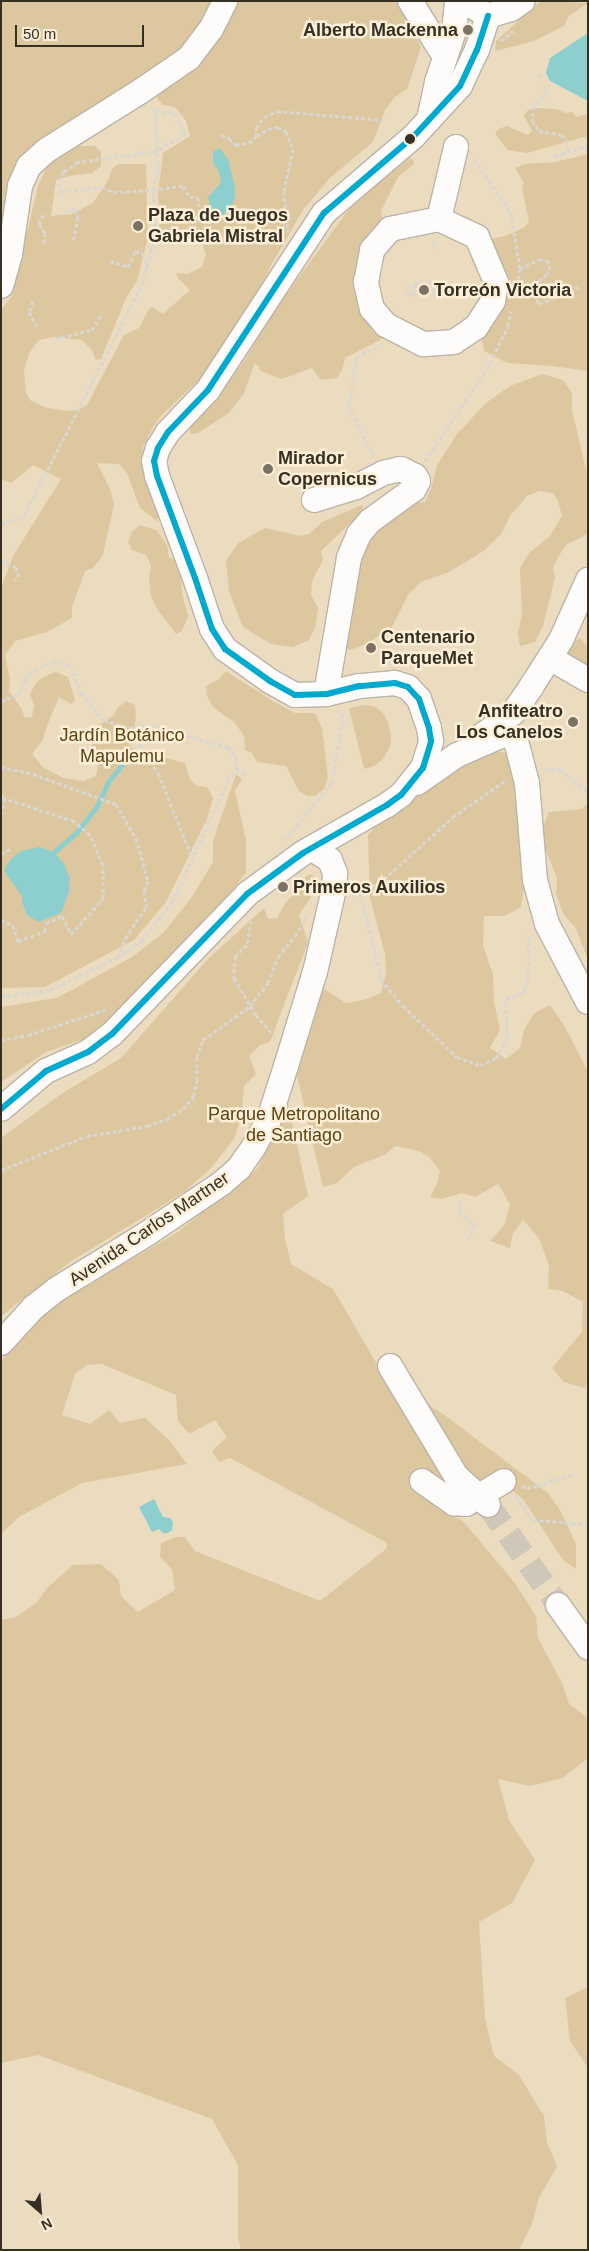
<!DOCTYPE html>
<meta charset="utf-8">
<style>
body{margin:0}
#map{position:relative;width:589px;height:2251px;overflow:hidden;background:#f5eddf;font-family:Helvetica,sans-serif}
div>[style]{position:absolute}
.green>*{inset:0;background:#ebdbbf}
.forest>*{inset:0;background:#ddc79e}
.water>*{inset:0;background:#8dcece}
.stream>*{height:5px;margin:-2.5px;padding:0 2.5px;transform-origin:2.5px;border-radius:2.5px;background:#8dcece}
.minor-tunnel>*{height:24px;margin-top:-12px;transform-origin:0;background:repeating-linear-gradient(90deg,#cfc7ba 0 24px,transparent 0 36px)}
.path>*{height:3px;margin-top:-1.5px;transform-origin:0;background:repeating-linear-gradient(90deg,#d9d7d3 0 4px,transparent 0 6.5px)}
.roads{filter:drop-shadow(1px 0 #bab4a8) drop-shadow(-1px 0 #bab4a8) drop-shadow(0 1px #bab4a8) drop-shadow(0 -1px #bab4a8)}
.minor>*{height:24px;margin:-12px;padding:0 12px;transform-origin:12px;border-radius:12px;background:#fefcfa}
.bus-1>*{height:6px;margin:-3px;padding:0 3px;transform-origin:3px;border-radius:3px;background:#00a9ce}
.dots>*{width:14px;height:14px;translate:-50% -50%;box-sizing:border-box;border:2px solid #fdefd7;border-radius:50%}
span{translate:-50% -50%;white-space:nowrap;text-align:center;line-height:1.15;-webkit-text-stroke:5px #fdefd7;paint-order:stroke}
.poi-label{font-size:18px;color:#362f24;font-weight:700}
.right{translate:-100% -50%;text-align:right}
.left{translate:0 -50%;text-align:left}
.park-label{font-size:18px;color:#5c4513}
.street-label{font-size:18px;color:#362f24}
.frame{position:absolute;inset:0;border:2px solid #362f24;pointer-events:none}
.north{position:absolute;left:15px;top:2186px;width:50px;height:50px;-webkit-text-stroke:4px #fdefd7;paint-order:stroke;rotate:153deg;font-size:14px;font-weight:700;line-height:20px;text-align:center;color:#362f24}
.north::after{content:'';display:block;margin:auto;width:18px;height:22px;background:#362f24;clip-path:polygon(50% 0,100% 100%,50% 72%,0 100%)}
.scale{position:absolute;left:15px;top:25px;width:129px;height:22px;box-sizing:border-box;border:2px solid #362f24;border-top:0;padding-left:6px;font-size:15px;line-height:18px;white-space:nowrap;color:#362f24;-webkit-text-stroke:4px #fdefd7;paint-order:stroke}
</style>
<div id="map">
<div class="green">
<div style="clip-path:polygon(1px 1px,588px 1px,588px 2250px,1px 2250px)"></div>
</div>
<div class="forest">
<div style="clip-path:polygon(1px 1px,216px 1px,185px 51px,43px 145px,1px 263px)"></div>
<div style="clip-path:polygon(234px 1px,397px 1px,421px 47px,407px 89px,395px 97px,385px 110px,373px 142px,330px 178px,303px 210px,274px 260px,256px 295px,207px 372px,161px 416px,152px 429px,143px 447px,142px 461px,146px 485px,159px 512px,157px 521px,140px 508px,127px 473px,119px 464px,97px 463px,110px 489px,114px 504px,103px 555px,93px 568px,85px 571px,72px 607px,72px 618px,47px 632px,15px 641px,5px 655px,10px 679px,9px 691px,21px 708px,25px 718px,32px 717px,34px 705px,30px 694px,36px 683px,43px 677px,56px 672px,68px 677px,75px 700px,71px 704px,59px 697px,46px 728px,43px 740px,32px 754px,44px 768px,64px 778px,84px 781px,96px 776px,99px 759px,90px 739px,93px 729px,114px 715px,117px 708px,126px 701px,135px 705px,136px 717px,133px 736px,125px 739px,137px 754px,144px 749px,162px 757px,185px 763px,190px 780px,198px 786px,207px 787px,213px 798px,207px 819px,166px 902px,134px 940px,45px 987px,1px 988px,1px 588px,13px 556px,61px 479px,33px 465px,11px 483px,1px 479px,1px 310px,12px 296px,38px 186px,47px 166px,79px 146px,95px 146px,101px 152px,101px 166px,92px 173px,69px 176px,56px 180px,51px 216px,72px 214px,93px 203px,108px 180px,112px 169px,118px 164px,146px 164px,148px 237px,137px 281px,126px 298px,101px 359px,96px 360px,92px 350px,82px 340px,54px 337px,39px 340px,30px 352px,24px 369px,26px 393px,31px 401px,47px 408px,68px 411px,77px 410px,87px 405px,124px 335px,139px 328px,149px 309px,152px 307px,163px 314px,190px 290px,178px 278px,176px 273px,187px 274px,202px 267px,206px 254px,203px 245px,194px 239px,187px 237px,172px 246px,160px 241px,158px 193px,163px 153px,190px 136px,186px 121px,175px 107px,163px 105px,157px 98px,159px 88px)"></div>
<div style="clip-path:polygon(541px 1px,588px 3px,569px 16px,564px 26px,534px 41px,495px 51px,496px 41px)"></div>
<div style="clip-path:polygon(536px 108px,557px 109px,566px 113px,572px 112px,576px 117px,588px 114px,588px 136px,527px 153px,508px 150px,495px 134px,498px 129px,507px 126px,528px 135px,532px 131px,524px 116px,528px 110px)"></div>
<div style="clip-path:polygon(588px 154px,588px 371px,552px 366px,507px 363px,484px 351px,480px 331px,496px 305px,484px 240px,505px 236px,525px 227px,529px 222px,522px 188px,524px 183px,515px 168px,525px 164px,555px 162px)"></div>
<div style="clip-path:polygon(409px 158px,414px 160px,414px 164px,398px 177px,381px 211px,383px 226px,369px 251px,386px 333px,382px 339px,345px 358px,342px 370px,337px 378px,321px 380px,312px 368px,282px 379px,261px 371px,255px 362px,244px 393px,229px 413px,198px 433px,191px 434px,189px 428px,195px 416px,226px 386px,246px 358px,270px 317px,360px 194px,380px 173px,397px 169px)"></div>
<div style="clip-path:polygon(542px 374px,563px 380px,572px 393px,572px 410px,588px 478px,588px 534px,567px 544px,558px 557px,553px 568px,555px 578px,543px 626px,535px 642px,520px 646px,518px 633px,522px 613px,520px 568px,529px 553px,549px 537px,562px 516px,558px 501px,553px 493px,539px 491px,527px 496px,510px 516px,502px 533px,485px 550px,449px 572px,421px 582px,408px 595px,392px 627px,368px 643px,351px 650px,343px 649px,348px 588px,370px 536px,416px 503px,425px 502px,432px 486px,437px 465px,457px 434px,486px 403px,510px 386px)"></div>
<div style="clip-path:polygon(362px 505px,364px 510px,321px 551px,323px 560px,312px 581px,311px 595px,318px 608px,315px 628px,309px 640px,293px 647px,271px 644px,243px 627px,229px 592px,226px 561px,238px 543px,265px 528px,301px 536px,309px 534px,322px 522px)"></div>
<div style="clip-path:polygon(140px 525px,156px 530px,167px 545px,169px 557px,176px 561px,180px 571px,182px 593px,188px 616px,182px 631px,176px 634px,158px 610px,151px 596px,149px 578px,151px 566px,146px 555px,132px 550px,128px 542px,132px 532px)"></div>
<div style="clip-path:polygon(580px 638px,588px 647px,588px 672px,563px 657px,570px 643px)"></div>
<div style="clip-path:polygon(226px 671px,274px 702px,295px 713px,315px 713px,322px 728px,328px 777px,324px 789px,315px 796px,307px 796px,299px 791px,286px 766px,257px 762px,252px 753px,245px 750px,244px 736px,235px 723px,213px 707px,207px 696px,206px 686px,219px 679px)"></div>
<div style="clip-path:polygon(365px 705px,376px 707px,384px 714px,389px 725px,391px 737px,390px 746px,383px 759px,374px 766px,364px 769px,349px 708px)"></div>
<div style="clip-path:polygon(490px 749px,512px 755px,528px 859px,521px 907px,504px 916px,484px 916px,483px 946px,493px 974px,494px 1002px,500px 1030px,490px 1048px,506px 1059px,520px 1048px,524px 1030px,534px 1013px,550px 1005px,565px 1027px,588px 1072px,588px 1377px,585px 1388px,564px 1382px,552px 1368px,582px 1332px,583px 1302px,563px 1291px,548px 1289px,549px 1265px,539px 1238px,523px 1220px,513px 1233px,510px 1248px,490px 1241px,505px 1224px,510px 1204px,498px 1184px,475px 1197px,461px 1193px,442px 1199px,430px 1197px,437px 1184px,440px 1171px,429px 1157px,419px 1151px,395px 1146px,386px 1154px,354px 1167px,337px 1183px,323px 1187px,295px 1067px,318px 985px,346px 1003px,364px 1000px,381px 993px,386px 973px,385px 954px,370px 898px,368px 835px,379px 822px,465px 760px)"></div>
<div style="clip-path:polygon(236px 774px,242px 779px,235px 791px,246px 840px,246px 872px,227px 897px,98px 1034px,46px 1052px,1px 1082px,1px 1007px,57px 998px,132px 957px,163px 933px,192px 897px,213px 862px,213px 841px)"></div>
<div style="clip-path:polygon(588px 804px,588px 960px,576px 928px,564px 915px,556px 894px,557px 878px,544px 846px,542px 829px,549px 812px,581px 809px)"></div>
<div style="clip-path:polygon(311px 874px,317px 880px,316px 889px,299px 915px,308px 942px,270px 1042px,260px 1045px,249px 1056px,256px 1074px,244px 1086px,242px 1112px,235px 1138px,210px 1169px,184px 1192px,70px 1262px,1px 1316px,1px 1138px,64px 1092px,121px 1058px,208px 959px,264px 908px,268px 919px,277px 918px,284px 905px,303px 884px,306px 876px)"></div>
<div style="clip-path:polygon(286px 1094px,308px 1196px,283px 1214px,285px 1239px,291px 1264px,333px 1289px,384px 1376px,443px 1414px,548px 1493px,560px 1510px,576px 1544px,576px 1569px,563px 1560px,523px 1499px,494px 1476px,478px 1484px,452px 1490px,437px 1509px,463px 1521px,515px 1583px,536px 1616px,538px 1638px,563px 1685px,569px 1704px,588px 1718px,588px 1758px,563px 1778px,530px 1786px,498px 1779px,509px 1820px,535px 1860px,512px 1903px,479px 1922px,485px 2018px,494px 2056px,519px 2075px,544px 2116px,547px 2142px,557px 2166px,539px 2198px,532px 2224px,519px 2250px,241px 2250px,238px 2238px,238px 2165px,212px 2119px,38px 2055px,1px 2063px,1px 1620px,16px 1617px,37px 1602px,47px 1588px,73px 1565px,101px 1564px,119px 1580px,121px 1596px,138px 1612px,175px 1590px,172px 1569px,160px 1557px,161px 1543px,176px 1537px,185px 1537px,195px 1551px,320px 1601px,386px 1549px,387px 1543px,230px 1458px,219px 1462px,212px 1451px,227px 1437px,215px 1420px,189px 1434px,178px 1421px,176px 1395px,102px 1364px,87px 1365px,75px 1374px,62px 1415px,90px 1424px,109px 1410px,120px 1423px,145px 1418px,170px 1441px,187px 1464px,82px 1483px,19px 1517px,1px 1534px,1px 1361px,13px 1343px,58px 1302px,175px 1234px,257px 1169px,274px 1136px)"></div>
<div style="clip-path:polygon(588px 1987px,588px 2068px,570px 2041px,565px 1998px)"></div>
</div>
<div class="water">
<div style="clip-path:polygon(588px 33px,588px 101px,550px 81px,546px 73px,550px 58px)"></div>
<div style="clip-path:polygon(219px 148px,228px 159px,234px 184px,235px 197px,231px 207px,214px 224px,199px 221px,200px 212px,208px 209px,210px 201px,207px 198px,221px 183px,219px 172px,213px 162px,213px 152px)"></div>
<div style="clip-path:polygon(39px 847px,54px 852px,64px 864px,70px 879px,69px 892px,61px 913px,38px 922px,27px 915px,22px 902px,22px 896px,4px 871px,10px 860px,21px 851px)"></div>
<div style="clip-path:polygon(154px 1499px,163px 1517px,170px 1518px,173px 1522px,172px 1530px,168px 1533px,163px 1533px,159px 1529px,152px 1532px,139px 1507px)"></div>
</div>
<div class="stream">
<div style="left:54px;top:852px;width:29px;rotate:-41deg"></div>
<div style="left:76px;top:833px;width:34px;rotate:-52deg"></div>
<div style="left:97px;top:806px;width:26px;rotate:-65deg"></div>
<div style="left:108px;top:782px;width:38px;rotate:-51deg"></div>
</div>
<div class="minor-tunnel">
<div style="left:488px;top:1505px;width:122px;rotate:55deg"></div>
</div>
<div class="path">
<div style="left:501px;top:41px;width:16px;rotate:-40deg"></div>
<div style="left:539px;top:74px;width:6px;rotate:81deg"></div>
<div style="left:543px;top:86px;width:7px;rotate:56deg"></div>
<div style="left:547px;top:92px;width:19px;rotate:133deg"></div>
<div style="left:534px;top:106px;width:15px;rotate:98deg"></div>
<div style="left:532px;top:121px;width:12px;rotate:55deg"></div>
<div style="left:539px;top:131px;width:22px;rotate:10deg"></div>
<div style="left:561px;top:135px;width:8px;rotate:40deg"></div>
<div style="left:567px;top:140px;width:12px;rotate:85deg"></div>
<div style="left:156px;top:111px;width:18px;rotate:6deg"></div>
<div style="left:174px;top:113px;width:24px;rotate:62deg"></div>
<div style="left:185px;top:134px;width:33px;rotate:149deg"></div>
<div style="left:157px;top:151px;width:80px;rotate:172.1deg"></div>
<div style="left:78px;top:162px;width:17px;rotate:147deg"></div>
<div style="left:64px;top:171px;width:13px;rotate:113deg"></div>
<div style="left:59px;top:183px;width:9px;rotate:77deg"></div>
<div style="left:61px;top:192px;width:41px;rotate:-7deg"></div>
<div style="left:102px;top:187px;width:12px;rotate:24deg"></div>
<div style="left:113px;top:192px;width:40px;rotate:-2.9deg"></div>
<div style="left:153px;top:190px;width:30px;rotate:-8deg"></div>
<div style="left:183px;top:186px;width:13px;rotate:58deg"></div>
<div style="left:190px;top:197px;width:8px"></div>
<div style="left:198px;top:197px;width:9px;rotate:84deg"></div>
<div style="left:221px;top:135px;width:9px;rotate:21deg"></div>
<div style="left:229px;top:138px;width:10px;rotate:45deg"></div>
<div style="left:236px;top:145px;width:13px;rotate:-9deg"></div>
<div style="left:249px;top:143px;width:9px;rotate:-41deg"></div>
<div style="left:256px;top:137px;width:9px;rotate:-90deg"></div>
<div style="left:256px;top:128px;width:14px;rotate:-54deg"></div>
<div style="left:264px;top:117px;width:14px;rotate:-25deg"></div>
<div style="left:277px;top:111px;width:107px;rotate:4.8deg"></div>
<div style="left:257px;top:136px;width:13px;rotate:-32deg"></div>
<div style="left:268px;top:129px;width:10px;rotate:-11deg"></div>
<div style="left:278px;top:127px;width:9px;rotate:27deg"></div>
<div style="left:286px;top:131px;width:19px;rotate:69deg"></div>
<div style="left:293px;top:149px;width:43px;rotate:102.1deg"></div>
<div style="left:284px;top:191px;width:41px;rotate:84.4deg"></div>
<div style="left:555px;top:156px;width:34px;rotate:-17deg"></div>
<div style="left:474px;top:159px;width:65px;rotate:55.6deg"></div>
<div style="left:511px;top:213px;width:57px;rotate:80.9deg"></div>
<div style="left:520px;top:269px;width:14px;rotate:102deg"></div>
<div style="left:65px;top:212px;width:10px;rotate:-17deg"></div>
<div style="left:75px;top:209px;width:9px;rotate:69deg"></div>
<div style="left:78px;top:217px;width:25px;rotate:101deg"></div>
<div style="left:44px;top:243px;width:10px;rotate:-84deg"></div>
<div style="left:45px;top:233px;width:11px;rotate:-124deg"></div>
<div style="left:39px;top:224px;width:7px;rotate:-74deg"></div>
<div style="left:41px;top:217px;width:6px;rotate:-18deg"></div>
<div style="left:434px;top:248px;width:9px;rotate:-84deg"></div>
<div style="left:110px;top:261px;width:19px;rotate:18deg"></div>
<div style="left:128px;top:267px;width:17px;rotate:-66deg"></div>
<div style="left:135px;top:251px;width:8px;rotate:14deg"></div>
<div style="left:143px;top:253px;width:16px;rotate:72deg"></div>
<div style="left:520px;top:269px;width:21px;rotate:-28deg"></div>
<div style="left:539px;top:259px;width:8px;rotate:7deg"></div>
<div style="left:547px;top:260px;width:6px;rotate:59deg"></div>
<div style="left:550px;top:265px;width:9px;rotate:108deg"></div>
<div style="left:547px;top:274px;width:21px;rotate:139deg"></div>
<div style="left:531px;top:288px;width:18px;rotate:63deg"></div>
<div style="left:539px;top:304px;width:43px;rotate:-23.6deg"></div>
<div style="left:429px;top:281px;width:8px;rotate:40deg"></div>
<div style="left:435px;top:286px;width:10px;rotate:96deg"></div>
<div style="left:434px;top:296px;width:6px"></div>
<div style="left:440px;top:296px;width:11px;rotate:-85deg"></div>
<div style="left:408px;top:283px;width:12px;rotate:90deg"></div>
<div style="left:408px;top:295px;width:6px"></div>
<div style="left:414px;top:295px;width:11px;rotate:-90deg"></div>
<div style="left:414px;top:284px;width:9px;rotate:-18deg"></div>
<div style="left:33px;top:301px;width:12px;rotate:110deg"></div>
<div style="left:29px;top:312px;width:16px;rotate:60deg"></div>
<div style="left:55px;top:339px;width:38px;rotate:-14deg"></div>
<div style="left:92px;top:330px;width:20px;rotate:-60deg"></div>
<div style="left:374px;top:456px;width:54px;rotate:-117.5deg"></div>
<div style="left:349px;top:408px;width:51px;rotate:-82.2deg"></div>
<div style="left:356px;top:357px;width:28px;rotate:-26deg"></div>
<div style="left:425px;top:461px;width:111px;rotate:-56deg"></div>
<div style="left:487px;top:369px;width:48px;rotate:-64deg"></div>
<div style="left:508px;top:326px;width:15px;rotate:-79deg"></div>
<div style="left:1px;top:524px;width:24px;rotate:-19deg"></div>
<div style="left:24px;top:516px;width:260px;rotate:-63deg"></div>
<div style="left:142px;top:284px;width:51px;rotate:-74.1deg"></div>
<div style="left:156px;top:235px;width:45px;rotate:-93.8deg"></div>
<div style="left:153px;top:190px;width:21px;rotate:-76deg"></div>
<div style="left:158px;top:170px;width:59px;rotate:-91.9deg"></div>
<div style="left:156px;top:111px;width:6px;rotate:-129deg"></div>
<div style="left:1px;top:561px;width:16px;rotate:22deg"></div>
<div style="left:16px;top:567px;width:7px;rotate:63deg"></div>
<div style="left:19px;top:573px;width:8px;rotate:120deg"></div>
<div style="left:1px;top:701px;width:18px;rotate:-19deg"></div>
<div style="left:18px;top:695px;width:17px;rotate:-65deg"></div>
<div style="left:25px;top:680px;width:13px;rotate:-48deg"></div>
<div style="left:34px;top:670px;width:21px;rotate:-25deg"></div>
<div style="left:53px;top:661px;width:19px;rotate:16deg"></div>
<div style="left:71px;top:666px;width:29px;rotate:70deg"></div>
<div style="left:81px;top:693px;width:35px;rotate:50deg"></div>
<div style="left:104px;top:720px;width:26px;rotate:18deg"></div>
<div style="left:129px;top:728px;width:20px;rotate:-9deg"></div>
<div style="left:149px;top:725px;width:81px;rotate:15.8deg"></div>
<div style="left:227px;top:747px;width:13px;rotate:45deg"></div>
<div style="left:236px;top:756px;width:12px;rotate:90deg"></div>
<div style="left:236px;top:768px;width:11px;rotate:34deg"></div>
<div style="left:129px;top:728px;width:54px;rotate:57.2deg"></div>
<div style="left:158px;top:773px;width:93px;rotate:67.9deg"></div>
<div style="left:1px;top:767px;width:33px;rotate:12deg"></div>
<div style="left:33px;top:774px;width:88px;rotate:19.9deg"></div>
<div style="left:116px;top:804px;width:39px;rotate:60deg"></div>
<div style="left:136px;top:838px;width:45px;rotate:74.4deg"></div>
<div style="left:148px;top:881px;width:11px;rotate:112deg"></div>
<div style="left:144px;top:891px;width:17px;rotate:83deg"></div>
<div style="left:146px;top:908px;width:33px;rotate:125deg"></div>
<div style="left:127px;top:935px;width:23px;rotate:113deg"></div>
<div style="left:544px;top:769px;width:15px"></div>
<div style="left:559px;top:769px;width:37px;rotate:38deg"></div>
<div style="left:1px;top:794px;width:5px;rotate:53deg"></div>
<div style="left:4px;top:798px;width:20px;rotate:99deg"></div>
<div style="left:284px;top:841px;width:76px;rotate:-50.9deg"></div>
<div style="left:332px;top:782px;width:65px;rotate:-80.2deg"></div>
<div style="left:343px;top:718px;width:8px;rotate:-120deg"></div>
<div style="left:1px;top:854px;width:13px;rotate:-27deg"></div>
<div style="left:353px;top:891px;width:7px;rotate:8deg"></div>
<div style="left:360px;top:892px;width:27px;rotate:-28deg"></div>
<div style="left:384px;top:879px;width:93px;rotate:-41.9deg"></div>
<div style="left:453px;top:817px;width:65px;rotate:-34.9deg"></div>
<div style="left:360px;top:892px;width:89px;rotate:76.4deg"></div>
<div style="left:381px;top:979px;width:35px;rotate:51deg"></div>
<div style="left:403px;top:1006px;width:74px;rotate:43.4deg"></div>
<div style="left:457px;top:1057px;width:24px;rotate:19deg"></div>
<div style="left:480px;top:1065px;width:17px;rotate:-24deg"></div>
<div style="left:496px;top:1058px;width:22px;rotate:-60deg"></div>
<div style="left:507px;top:1039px;width:40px;rotate:-91.4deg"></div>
<div style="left:506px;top:999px;width:19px;rotate:-21deg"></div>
<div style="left:524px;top:992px;width:15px;rotate:-74deg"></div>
<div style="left:528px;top:978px;width:46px;rotate:-88.8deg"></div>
<div style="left:1px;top:920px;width:13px;rotate:23deg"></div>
<div style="left:13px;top:925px;width:17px;rotate:73deg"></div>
<div style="left:18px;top:941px;width:29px;rotate:-20deg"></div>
<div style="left:45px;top:931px;width:8px;rotate:-83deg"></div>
<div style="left:46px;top:923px;width:17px;rotate:-24deg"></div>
<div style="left:62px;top:916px;width:20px;rotate:63deg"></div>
<div style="left:71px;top:934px;width:47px;rotate:-47.6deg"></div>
<div style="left:103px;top:899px;width:34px;rotate:-90deg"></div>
<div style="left:103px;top:865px;width:33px;rotate:-113deg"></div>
<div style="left:90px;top:835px;width:21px;rotate:-139deg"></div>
<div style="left:74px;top:821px;width:74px;rotate:-161.8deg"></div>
<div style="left:251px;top:920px;width:25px;rotate:99deg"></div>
<div style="left:247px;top:945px;width:16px;rotate:137deg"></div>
<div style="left:235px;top:956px;width:22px;rotate:93deg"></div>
<div style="left:234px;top:978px;width:43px;rotate:59.3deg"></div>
<div style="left:256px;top:1015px;width:29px;rotate:49deg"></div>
<div style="left:1px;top:996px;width:49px;rotate:-7deg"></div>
<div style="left:50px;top:990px;width:76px;rotate:-25.9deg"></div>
<div style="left:118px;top:957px;width:29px;rotate:-34deg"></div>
<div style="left:142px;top:941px;width:49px;rotate:-52.4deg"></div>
<div style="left:172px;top:902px;width:133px;rotate:-65.2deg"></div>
<div style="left:228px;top:781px;width:15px;rotate:-58deg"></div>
<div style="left:1px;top:1040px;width:27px;rotate:-10deg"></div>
<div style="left:28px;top:1035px;width:83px;rotate:-18.2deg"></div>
<div style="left:1px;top:1170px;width:92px;rotate:-21.6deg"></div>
<div style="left:87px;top:1136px;width:61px;rotate:-9.5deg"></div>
<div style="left:147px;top:1126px;width:21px;rotate:-19deg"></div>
<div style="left:167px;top:1119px;width:19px;rotate:-32deg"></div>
<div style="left:183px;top:1109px;width:17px;rotate:-50deg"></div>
<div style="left:194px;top:1096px;width:16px;rotate:-79deg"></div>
<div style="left:197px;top:1080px;width:23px;rotate:-90deg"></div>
<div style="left:197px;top:1057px;width:18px;rotate:-71deg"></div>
<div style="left:203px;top:1040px;width:58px;rotate:-35.9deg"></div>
<div style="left:250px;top:1006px;width:29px;rotate:-52deg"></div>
<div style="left:268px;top:983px;width:28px;rotate:-69deg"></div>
<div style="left:278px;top:957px;width:27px;rotate:-51deg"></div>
<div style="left:295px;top:936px;width:22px;rotate:-60deg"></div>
<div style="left:461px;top:1203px;width:9px;rotate:103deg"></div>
<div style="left:459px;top:1212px;width:20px;rotate:37deg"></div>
<div style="left:475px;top:1224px;width:16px;rotate:117deg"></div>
<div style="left:522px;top:1486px;width:5px;rotate:22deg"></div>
<div style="left:527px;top:1488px;width:10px;rotate:-11deg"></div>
<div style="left:537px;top:1486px;width:39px;rotate:-19deg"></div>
<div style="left:515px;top:1496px;width:30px;rotate:53deg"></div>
<div style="left:533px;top:1520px;width:55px;rotate:4.2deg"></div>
</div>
<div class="roads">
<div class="minor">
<div style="left:410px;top:1px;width:66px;rotate:58deg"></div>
<div style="left:464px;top:1px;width:28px;rotate:32deg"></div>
<div style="left:488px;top:16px;width:24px;rotate:-17deg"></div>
<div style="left:511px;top:9px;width:14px;rotate:-34deg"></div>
<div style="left:429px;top:120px;width:39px;rotate:-78deg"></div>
<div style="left:437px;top:82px;width:54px;rotate:-71.6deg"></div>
<div style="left:454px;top:31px;width:30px;rotate:-84deg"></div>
<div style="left:439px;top:219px;width:42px;rotate:25.3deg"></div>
<div style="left:477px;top:237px;width:49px;rotate:67.1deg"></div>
<div style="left:496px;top:282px;width:19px;rotate:99deg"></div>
<div style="left:493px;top:301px;width:31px;rotate:123deg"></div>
<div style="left:476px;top:327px;width:27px;rotate:146deg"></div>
<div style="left:454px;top:342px;width:31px;rotate:176deg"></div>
<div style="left:423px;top:344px;width:42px;rotate:-152.8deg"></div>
<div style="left:386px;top:325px;width:21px;rotate:-131deg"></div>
<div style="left:372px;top:309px;width:28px;rotate:-103deg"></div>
<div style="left:366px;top:282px;width:33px;rotate:-79deg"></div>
<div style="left:372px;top:250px;width:28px;rotate:-49deg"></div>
<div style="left:390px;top:229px;width:50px;rotate:-11.5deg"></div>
<div style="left:439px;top:219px;width:74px;rotate:-76.7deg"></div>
<div style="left:1px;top:286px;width:33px;rotate:-74deg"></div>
<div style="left:10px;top:254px;width:69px;rotate:-81.6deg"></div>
<div style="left:20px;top:186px;width:22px;rotate:-66deg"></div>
<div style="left:29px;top:166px;width:24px;rotate:-42deg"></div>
<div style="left:47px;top:150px;width:111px;rotate:-32.1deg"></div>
<div style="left:141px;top:91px;width:58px;rotate:-34.5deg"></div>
<div style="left:189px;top:58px;width:36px;rotate:-53deg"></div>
<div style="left:211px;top:29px;width:31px;rotate:-63deg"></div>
<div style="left:314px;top:500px;width:44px;rotate:-17.2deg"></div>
<div style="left:356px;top:487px;width:30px;rotate:-27deg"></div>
<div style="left:383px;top:473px;width:18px;rotate:-13deg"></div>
<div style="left:401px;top:469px;width:16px;rotate:27deg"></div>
<div style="left:415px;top:476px;width:6px;rotate:59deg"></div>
<div style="left:418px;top:481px;width:9px;rotate:117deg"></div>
<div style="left:414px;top:489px;width:54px;rotate:144deg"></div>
<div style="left:370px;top:521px;width:17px;rotate:130deg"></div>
<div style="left:359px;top:534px;width:26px;rotate:113deg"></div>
<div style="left:349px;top:558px;width:138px;rotate:99.6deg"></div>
<div style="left:550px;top:658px;width:44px;rotate:30.1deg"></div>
<div style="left:480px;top:737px;width:41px;rotate:-36deg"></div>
<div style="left:513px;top:713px;width:32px;rotate:-55deg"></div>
<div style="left:531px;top:687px;width:56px;rotate:-57.4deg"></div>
<div style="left:561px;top:640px;width:66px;rotate:-65.8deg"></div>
<div style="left:417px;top:783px;width:49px;rotate:-35deg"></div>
<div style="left:457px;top:755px;width:50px;rotate:-23.5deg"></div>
<div style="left:503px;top:735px;width:7px;rotate:8deg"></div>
<div style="left:510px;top:736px;width:8px;rotate:40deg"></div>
<div style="left:516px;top:741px;width:43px;rotate:75.3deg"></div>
<div style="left:527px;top:783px;width:97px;rotate:85.3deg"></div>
<div style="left:535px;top:880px;width:46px;rotate:74.7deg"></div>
<div style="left:547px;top:924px;width:88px;rotate:62.3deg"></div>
<div style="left:1px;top:1109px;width:59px;rotate:-40.2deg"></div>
<div style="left:46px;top:1071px;width:46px;rotate:-24.3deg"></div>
<div style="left:88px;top:1052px;width:30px;rotate:-37deg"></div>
<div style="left:112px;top:1034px;width:194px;rotate:-46deg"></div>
<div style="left:247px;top:894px;width:69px;rotate:-36.2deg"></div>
<div style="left:303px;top:853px;width:97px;rotate:-29.7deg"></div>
<div style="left:387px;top:805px;width:17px;rotate:-36deg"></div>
<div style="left:401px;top:795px;width:35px;rotate:-51deg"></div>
<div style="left:423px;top:768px;width:28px;rotate:-73deg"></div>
<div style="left:431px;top:741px;width:13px;rotate:-99deg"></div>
<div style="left:429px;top:728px;width:31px;rotate:-109deg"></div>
<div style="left:419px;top:699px;width:16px;rotate:-133deg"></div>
<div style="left:408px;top:687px;width:14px;rotate:-163deg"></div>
<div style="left:395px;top:683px;width:36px;rotate:175deg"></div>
<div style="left:359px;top:686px;width:34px;rotate:166deg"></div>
<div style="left:326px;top:694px;width:31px;rotate:178deg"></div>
<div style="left:295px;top:695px;width:29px;rotate:-151deg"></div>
<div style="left:270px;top:681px;width:55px;rotate:-144.6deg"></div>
<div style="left:225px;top:649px;width:24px;rotate:-123deg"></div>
<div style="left:212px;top:629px;width:54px;rotate:-108.4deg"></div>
<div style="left:195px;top:578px;width:109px;rotate:-110.4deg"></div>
<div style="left:157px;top:476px;width:15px;rotate:-101deg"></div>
<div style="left:154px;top:461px;width:14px;rotate:-73deg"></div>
<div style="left:158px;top:448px;width:19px;rotate:-58deg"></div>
<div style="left:168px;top:432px;width:58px;rotate:-46.4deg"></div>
<div style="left:208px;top:390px;width:212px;rotate:-56.8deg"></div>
<div style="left:324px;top:213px;width:118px;rotate:-40.5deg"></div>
<div style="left:414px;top:136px;width:68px;rotate:-47.4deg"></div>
<div style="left:460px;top:86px;width:40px;rotate:-65deg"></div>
<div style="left:477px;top:50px;width:36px;rotate:-72deg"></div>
<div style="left:1px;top:1343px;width:49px;rotate:-47.5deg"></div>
<div style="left:34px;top:1307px;width:29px;rotate:-38deg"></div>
<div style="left:57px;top:1289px;width:107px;rotate:-31.6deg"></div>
<div style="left:148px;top:1233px;width:89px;rotate:-34deg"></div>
<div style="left:222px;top:1183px;width:23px;rotate:-41deg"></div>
<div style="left:239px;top:1168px;width:24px;rotate:-55deg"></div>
<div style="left:253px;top:1148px;width:33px;rotate:-61deg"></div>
<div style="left:269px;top:1119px;width:56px;rotate:-72.2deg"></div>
<div style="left:286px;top:1066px;width:98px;rotate:-72.9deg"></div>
<div style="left:315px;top:972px;width:85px;rotate:-77.1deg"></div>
<div style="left:334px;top:889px;width:16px;rotate:-86deg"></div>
<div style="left:335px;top:873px;width:14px;rotate:-111deg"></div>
<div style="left:330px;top:860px;width:22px;rotate:-148deg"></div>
<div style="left:390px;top:1366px;width:128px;rotate:59deg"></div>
<div style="left:456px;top:1476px;width:43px;rotate:42.2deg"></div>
<div style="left:422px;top:1481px;width:39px;rotate:35deg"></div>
<div style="left:454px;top:1503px;width:12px;rotate:5deg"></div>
<div style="left:466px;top:1504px;width:44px;rotate:-31.2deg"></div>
<div style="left:558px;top:1605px;width:52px;rotate:54.5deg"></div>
</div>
</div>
<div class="bus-1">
<div style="left:1px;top:1109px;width:59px;rotate:-40.2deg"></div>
<div style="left:46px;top:1071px;width:46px;rotate:-24.3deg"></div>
<div style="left:88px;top:1052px;width:30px;rotate:-37deg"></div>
<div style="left:112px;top:1034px;width:194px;rotate:-46deg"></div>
<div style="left:247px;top:894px;width:69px;rotate:-36.2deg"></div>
<div style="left:303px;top:853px;width:97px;rotate:-29.7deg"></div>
<div style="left:387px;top:805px;width:17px;rotate:-36deg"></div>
<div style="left:401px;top:795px;width:35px;rotate:-51deg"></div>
<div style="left:423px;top:768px;width:28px;rotate:-73deg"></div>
<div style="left:431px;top:741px;width:13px;rotate:-99deg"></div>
<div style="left:429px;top:728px;width:31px;rotate:-109deg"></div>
<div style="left:419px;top:699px;width:16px;rotate:-133deg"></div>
<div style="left:408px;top:687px;width:14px;rotate:-163deg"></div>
<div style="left:395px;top:683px;width:36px;rotate:175deg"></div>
<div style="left:359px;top:686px;width:34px;rotate:166deg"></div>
<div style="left:326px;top:694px;width:31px;rotate:178deg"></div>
<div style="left:295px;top:695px;width:29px;rotate:-151deg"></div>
<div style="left:270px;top:681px;width:55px;rotate:-144.6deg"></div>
<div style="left:225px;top:649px;width:24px;rotate:-123deg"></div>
<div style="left:212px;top:629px;width:54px;rotate:-108.4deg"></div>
<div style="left:195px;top:578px;width:109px;rotate:-110.4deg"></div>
<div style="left:157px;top:476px;width:15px;rotate:-101deg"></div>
<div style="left:154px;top:461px;width:14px;rotate:-73deg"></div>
<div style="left:158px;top:448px;width:19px;rotate:-58deg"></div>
<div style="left:168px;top:432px;width:58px;rotate:-46.4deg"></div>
<div style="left:208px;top:390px;width:212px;rotate:-56.8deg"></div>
<div style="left:324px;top:213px;width:118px;rotate:-40.5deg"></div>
<div style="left:414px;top:136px;width:68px;rotate:-47.4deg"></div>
<div style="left:460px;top:86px;width:40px;rotate:-65deg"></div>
<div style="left:477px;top:50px;width:36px;rotate:-72deg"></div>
</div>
<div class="dots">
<div style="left:468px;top:30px;background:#797265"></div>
<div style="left:410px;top:139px;background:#362f24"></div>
<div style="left:138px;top:226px;background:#797265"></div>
<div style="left:424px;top:290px;background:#797265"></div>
<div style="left:268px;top:469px;background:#797265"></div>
<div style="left:371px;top:648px;background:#797265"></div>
<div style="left:573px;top:722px;background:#797265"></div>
<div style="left:283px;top:887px;background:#797265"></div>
</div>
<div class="poi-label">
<span class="right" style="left:458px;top:30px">Alberto Mackenna</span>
<span class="left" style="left:148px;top:226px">Plaza de Juegos<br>Gabriela Mistral</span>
<span class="left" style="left:434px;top:290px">Torreón Victoria</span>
<span class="left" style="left:278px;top:469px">Mirador<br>Copernicus</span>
<span class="left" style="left:381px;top:648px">Centenario<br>ParqueMet</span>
<span class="right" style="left:563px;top:722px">Anfiteatro<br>Los Canelos</span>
<span class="left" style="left:293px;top:887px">Primeros Auxilios</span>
</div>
<div class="park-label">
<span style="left:122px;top:746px">Jardín Botánico<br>Mapulemu</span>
<span style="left:294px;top:1125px">Parque Metropolitano<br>de Santiago</span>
</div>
<div class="street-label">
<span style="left:149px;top:1229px;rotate:-34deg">Avenida Carlos Martner</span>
</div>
<div class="frame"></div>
<div class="north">N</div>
<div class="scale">50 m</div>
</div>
